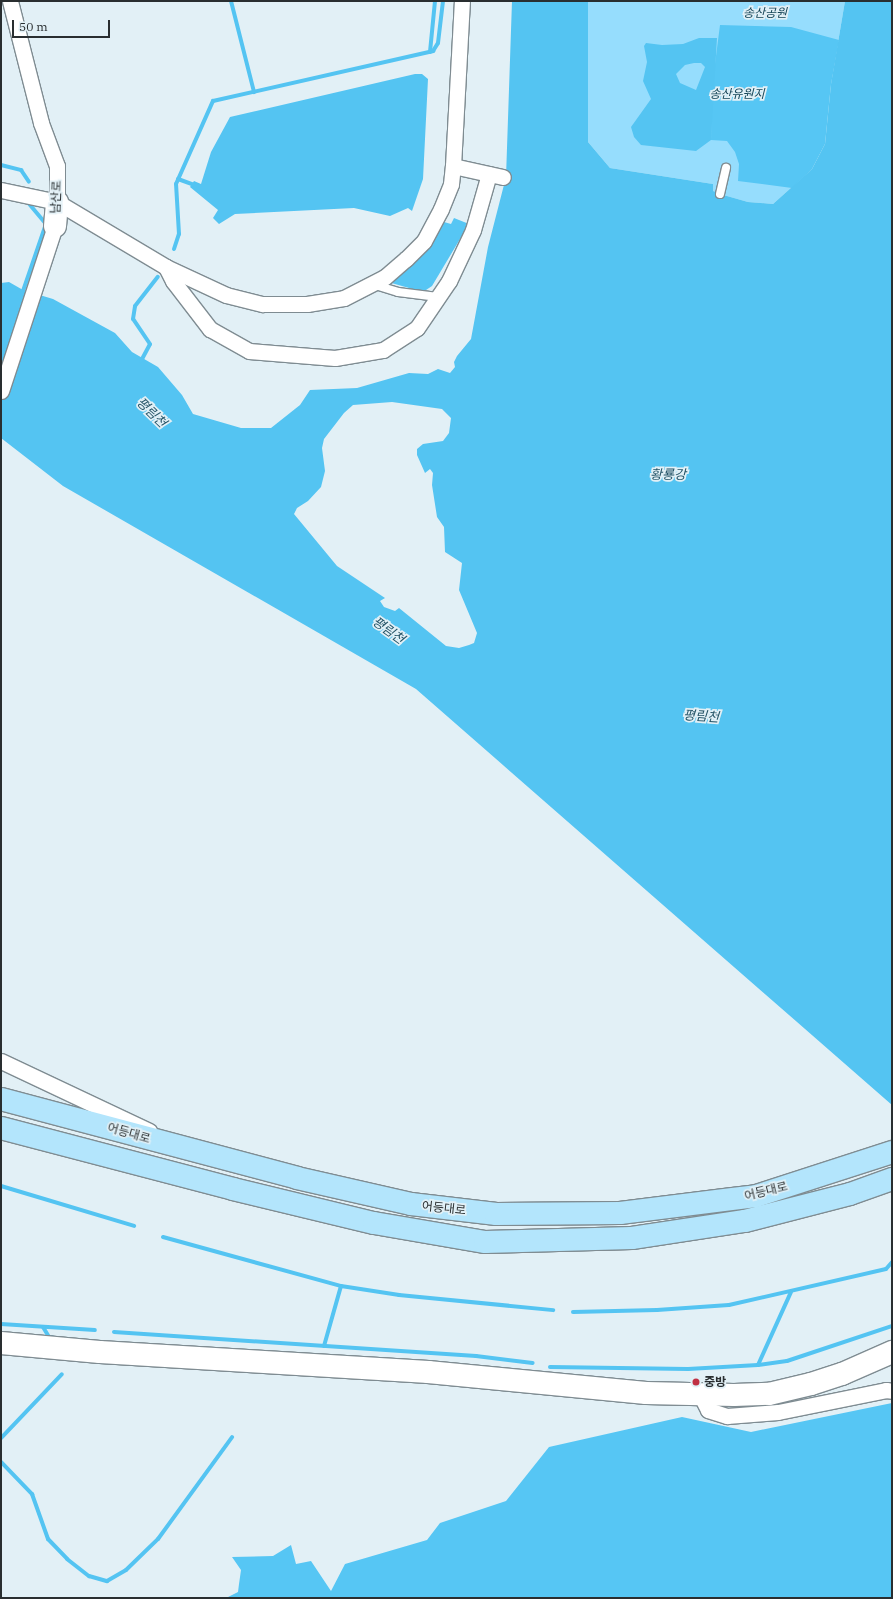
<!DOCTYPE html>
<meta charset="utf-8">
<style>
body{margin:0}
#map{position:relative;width:893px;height:1599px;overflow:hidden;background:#e2f0f6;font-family:"IBM Plex Serif","Noto Sans KR",serif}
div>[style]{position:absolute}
.green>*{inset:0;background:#96ddfd}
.forest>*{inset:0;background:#56c6f4}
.water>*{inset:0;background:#54c4f2}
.stream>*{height:4px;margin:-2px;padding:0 2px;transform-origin:2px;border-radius:2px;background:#54c4f2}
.roads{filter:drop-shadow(1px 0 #7f8c92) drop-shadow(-1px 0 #7f8c92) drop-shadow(0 1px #7f8c92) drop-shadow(0 -1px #7f8c92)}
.lane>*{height:8px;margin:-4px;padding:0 4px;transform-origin:4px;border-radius:4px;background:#fff}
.street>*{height:15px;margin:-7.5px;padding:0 7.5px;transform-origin:7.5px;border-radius:7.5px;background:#fff}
.secondary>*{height:22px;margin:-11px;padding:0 11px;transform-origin:11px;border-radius:11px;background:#fff}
.primary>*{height:22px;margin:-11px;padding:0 11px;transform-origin:11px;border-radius:11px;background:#b3e5fc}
.dots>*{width:11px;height:11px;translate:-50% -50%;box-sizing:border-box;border:2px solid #e2f0f6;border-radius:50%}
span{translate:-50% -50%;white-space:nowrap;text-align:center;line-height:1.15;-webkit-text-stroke:3.5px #e2f0f6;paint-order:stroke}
.park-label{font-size:12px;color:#144457;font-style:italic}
.street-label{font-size:12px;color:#292e30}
.poi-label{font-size:12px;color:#292e30;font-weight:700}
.left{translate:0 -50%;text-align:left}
.water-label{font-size:13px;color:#255467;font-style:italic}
.frame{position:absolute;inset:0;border:2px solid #292e30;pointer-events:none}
.scale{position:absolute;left:12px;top:20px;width:98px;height:18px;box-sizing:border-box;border:2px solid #292e30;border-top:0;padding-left:5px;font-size:12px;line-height:14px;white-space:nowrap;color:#292e30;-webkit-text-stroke:3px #e2f0f6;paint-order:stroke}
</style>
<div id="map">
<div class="green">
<div style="clip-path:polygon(588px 1px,845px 1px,831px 84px,812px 169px,773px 204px,748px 202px,720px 194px,712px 191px,713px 184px,610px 168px,588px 142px)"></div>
</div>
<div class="forest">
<div style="clip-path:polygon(720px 25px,791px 27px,839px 40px,831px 84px,825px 144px,812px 169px,792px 188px,738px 181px,739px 164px,735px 152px,727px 141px,711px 140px,712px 87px)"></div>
<div style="clip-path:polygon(454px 218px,469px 224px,432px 286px,423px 292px,388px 282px,430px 243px,444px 222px,451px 224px)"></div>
<div style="clip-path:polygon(892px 1403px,892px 1598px,226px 1598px,238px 1592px,239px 1584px,241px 1570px,232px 1557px,273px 1556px,291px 1545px,296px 1564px,311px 1561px,331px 1591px,345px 1564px,427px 1540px,440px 1523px,506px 1501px,549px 1447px,682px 1417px,751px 1432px)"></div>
</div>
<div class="water">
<div style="clip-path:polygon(evenodd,512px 1px,588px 1px,588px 142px,610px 168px,713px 184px,713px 191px,720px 194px,748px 202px,773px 204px,812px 169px,825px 144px,831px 84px,845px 1px,892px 1px,892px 1105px,416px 689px,63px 486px,1px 438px,1px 283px,9px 282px,23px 290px,53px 299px,115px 333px,132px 352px,158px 367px,182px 395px,193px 414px,241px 428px,271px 428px,300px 405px,310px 390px,357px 388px,409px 373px,428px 374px,438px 369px,450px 373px,455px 367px,454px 362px,457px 356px,471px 339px,488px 247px,506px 177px,512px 1px,392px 402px,442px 409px,451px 418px,449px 433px,443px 441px,423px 444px,417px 449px,417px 455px,425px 473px,430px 469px,433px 473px,432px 485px,437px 517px,444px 527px,445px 552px,462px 563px,459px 590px,477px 633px,474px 643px,469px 645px,459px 648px,446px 646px,399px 608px,395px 611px,384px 607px,380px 601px,385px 598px,337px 566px,294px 514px,297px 508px,308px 501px,321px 487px,325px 471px,322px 448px,324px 439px,344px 413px,353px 405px,392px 402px)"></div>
<div style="clip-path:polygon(evenodd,699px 38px,717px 38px,711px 140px,696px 151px,641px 145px,634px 137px,631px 127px,651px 99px,643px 81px,647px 62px,644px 46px,646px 43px,662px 45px,683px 44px,699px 38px,694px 63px,701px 63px,705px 67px,696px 90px,680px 83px,676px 74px,685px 65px,694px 63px)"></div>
<div style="clip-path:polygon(415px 74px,422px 74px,428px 79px,423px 179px,412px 211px,408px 208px,390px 216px,354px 208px,235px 214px,219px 224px,213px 218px,218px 210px,190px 187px,194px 181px,201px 184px,211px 152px,230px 117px)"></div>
</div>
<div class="stream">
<div style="left:231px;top:1px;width:94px;rotate:75.8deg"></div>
<div style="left:430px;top:52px;width:51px;rotate:-84.4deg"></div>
<div style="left:1px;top:165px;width:21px;rotate:14deg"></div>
<div style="left:21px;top:170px;width:14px;rotate:56deg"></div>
<div style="left:178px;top:179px;width:20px;rotate:20deg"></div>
<div style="left:174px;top:249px;width:16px;rotate:-72deg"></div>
<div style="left:179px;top:234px;width:50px;rotate:-93.4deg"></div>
<div style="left:176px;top:184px;width:91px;rotate:-66deg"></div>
<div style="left:213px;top:101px;width:226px;rotate:-12.8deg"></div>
<div style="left:433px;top:51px;width:9px;rotate:-58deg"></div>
<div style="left:438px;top:43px;width:42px;rotate:-83.2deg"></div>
<div style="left:22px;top:294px;width:74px;rotate:-71.1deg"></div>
<div style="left:46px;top:224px;width:31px;rotate:-130deg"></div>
<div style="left:141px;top:361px;width:19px;rotate:-62deg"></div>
<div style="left:150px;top:344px;width:30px;rotate:-124deg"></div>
<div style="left:133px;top:319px;width:13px;rotate:-81deg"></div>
<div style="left:135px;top:306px;width:37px;rotate:-52deg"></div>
<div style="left:1px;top:1186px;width:139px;rotate:16.7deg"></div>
<div style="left:163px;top:1237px;width:185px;rotate:15.4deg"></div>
<div style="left:341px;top:1286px;width:59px;rotate:8.8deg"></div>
<div style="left:399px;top:1295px;width:155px;rotate:5.6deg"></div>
<div style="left:573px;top:1312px;width:84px;rotate:-1.4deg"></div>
<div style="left:657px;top:1310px;width:72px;rotate:-4deg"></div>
<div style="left:729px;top:1305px;width:161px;rotate:-12.9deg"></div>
<div style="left:886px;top:1269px;width:9px;rotate:-49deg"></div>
<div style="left:1px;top:1324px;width:94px;rotate:3.7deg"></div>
<div style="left:43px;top:1327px;width:12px;rotate:59deg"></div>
<div style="left:49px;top:1337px;width:3px"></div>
<div style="left:114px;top:1332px;width:363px;rotate:3.8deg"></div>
<div style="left:476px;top:1356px;width:57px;rotate:7deg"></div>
<div style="left:324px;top:1346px;width:62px;rotate:-74.2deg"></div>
<div style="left:758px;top:1365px;width:80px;rotate:-65.7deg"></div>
<div style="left:550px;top:1367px;width:138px;rotate:0.8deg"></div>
<div style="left:688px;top:1369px;width:70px;rotate:-3.3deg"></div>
<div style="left:758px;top:1365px;width:29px;rotate:-8deg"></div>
<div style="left:787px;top:1361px;width:111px;rotate:-18.4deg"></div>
<div style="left:1px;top:1438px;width:88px;rotate:-46.4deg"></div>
<div style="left:1px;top:1462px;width:45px;rotate:45.9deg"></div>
<div style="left:32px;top:1494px;width:48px;rotate:70.4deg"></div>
<div style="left:48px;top:1539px;width:28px;rotate:46deg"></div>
<div style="left:67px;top:1559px;width:28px;rotate:38deg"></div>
<div style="left:89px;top:1576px;width:19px;rotate:16deg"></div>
<div style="left:107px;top:1581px;width:22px;rotate:-30deg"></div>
<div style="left:126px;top:1570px;width:45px;rotate:-44.1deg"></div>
<div style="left:158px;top:1539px;width:126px;rotate:-54deg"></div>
</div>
<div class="roads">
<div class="lane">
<div style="left:720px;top:194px;width:27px;rotate:-77deg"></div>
<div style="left:372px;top:284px;width:27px;rotate:17deg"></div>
<div style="left:398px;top:292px;width:40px;rotate:7.1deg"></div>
</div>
<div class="street">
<div style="left:10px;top:1px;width:126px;rotate:75.7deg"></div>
<div style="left:41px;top:123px;width:46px;rotate:69.6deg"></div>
<div style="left:57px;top:166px;width:36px;rotate:90deg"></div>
<div style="left:453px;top:166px;width:51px;rotate:12.4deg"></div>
<div style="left:1px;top:190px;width:57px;rotate:12.1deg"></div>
<div style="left:57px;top:202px;width:127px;rotate:30.8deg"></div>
<div style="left:166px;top:267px;width:66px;rotate:25deg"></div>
<div style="left:226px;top:295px;width:38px;rotate:14deg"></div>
<div style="left:263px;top:304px;width:44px"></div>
<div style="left:307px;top:304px;width:37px;rotate:-9deg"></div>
<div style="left:344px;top:298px;width:46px;rotate:-27.1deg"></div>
<div style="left:385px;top:277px;width:28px;rotate:-41deg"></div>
<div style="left:406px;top:259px;width:25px;rotate:-45deg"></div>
<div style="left:424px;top:241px;width:36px;rotate:-62deg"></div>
<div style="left:441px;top:209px;width:27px;rotate:-68deg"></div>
<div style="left:451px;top:184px;width:18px;rotate:-84deg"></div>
<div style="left:453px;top:166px;width:165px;rotate:-86.9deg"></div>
<div style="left:166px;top:267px;width:16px;rotate:63deg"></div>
<div style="left:173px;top:281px;width:61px;rotate:52.4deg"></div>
<div style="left:210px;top:329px;width:45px;rotate:29.4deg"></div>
<div style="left:249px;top:351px;width:86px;rotate:4.7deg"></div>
<div style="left:335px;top:358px;width:49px;rotate:-9.5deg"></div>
<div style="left:383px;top:350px;width:40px;rotate:-32.9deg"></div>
<div style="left:417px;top:328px;width:57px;rotate:-55.8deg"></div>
<div style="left:449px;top:281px;width:56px;rotate:-64.8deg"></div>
<div style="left:473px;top:230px;width:58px;rotate:-74.1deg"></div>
<div style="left:1px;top:391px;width:174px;rotate:-71.9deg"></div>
<div style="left:1px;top:1061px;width:164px;rotate:25.3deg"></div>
<div style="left:700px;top:1394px;width:18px;rotate:63deg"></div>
<div style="left:708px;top:1410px;width:20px;rotate:18deg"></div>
<div style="left:727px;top:1416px;width:51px;rotate:-4.5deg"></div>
<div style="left:778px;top:1412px;width:110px;rotate:-11.5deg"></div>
<div style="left:886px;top:1390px;width:6px;rotate:9deg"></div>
</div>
<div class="secondary">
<div style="left:55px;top:226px;width:24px;rotate:-85deg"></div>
<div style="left:1px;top:1343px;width:99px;rotate:5.2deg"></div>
<div style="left:100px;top:1352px;width:329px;rotate:3.5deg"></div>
<div style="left:428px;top:1372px;width:219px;rotate:5.5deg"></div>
<div style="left:646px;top:1393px;width:88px;rotate:1.3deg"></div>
<div style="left:734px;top:1395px;width:35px;rotate:-2deg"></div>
<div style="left:769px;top:1394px;width:43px;rotate:-13.4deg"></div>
<div style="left:811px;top:1384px;width:33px;rotate:-18deg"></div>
<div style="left:842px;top:1374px;width:55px;rotate:-23.7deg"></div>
</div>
<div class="primary">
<div style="left:1px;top:1099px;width:306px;rotate:14.9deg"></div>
<div style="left:297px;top:1178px;width:117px;rotate:12.8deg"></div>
<div style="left:411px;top:1204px;width:86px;rotate:6.7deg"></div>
<div style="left:496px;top:1214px;width:124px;rotate:-0.5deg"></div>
<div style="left:620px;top:1213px;width:137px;rotate:-7.1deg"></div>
<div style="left:756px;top:1196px;width:143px;rotate:-17.9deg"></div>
<div style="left:1px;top:1128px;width:240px;rotate:14.7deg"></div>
<div style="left:233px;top:1189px;width:145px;rotate:13.6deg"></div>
<div style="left:374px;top:1223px;width:113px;rotate:9.7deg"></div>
<div style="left:485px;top:1242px;width:147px;rotate:-1.6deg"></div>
<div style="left:632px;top:1238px;width:114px;rotate:-8.6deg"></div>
<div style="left:745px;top:1221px;width:108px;rotate:-14.4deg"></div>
<div style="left:850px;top:1194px;width:45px;rotate:-19.7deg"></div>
</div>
</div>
<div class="dots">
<div style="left:696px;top:1382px;background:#c03043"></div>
</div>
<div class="park-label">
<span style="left:765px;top:13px">송산공원</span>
<span style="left:737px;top:94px">송산유원지</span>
</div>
<div class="street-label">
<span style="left:56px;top:197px;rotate:-88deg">남산로</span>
<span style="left:129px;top:1133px;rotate:16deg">어등대로</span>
<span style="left:766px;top:1191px;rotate:-14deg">어등대로</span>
<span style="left:444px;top:1208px;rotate:6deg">어등대로</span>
</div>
<div class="poi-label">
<span class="left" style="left:704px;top:1382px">중방</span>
</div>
<div class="water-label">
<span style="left:151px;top:413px;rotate:44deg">평림천</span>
<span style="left:668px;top:475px">황룡강</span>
<span style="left:388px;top:631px;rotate:36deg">평림천</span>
<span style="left:701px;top:717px;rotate:4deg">평림천</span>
</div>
<div class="frame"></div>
<div class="scale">50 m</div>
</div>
